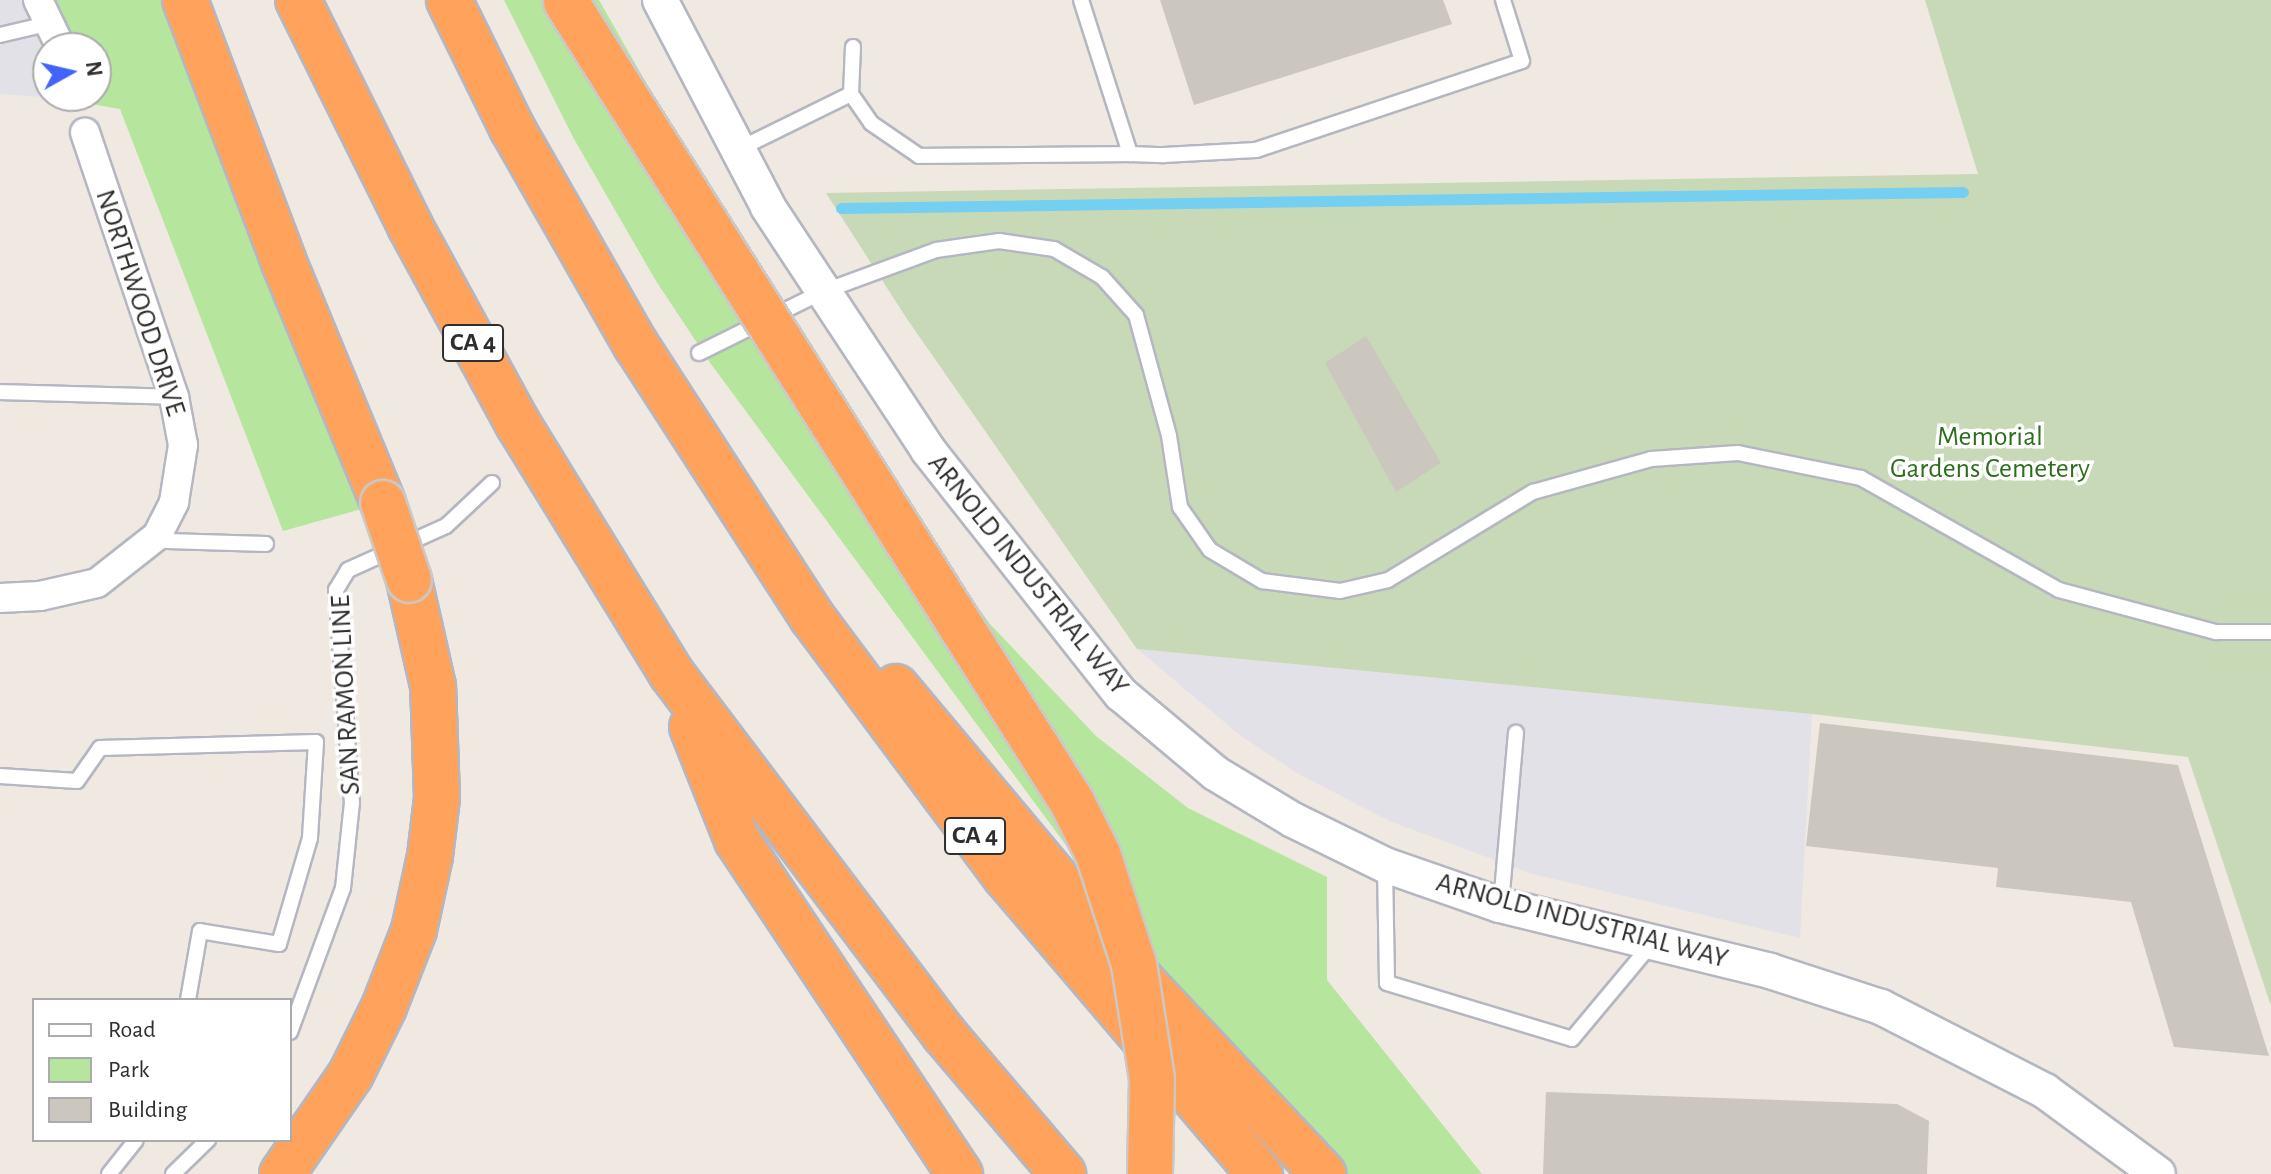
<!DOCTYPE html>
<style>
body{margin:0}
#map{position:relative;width:2271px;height:1174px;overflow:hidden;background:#efe9e1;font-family:"Alegreya Sans",sans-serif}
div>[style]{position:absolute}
.industrial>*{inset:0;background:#e3e1e8}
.green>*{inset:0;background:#b6e59e}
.cemetery>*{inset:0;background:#c8d9b8}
.stream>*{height:11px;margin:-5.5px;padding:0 5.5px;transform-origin:5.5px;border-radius:5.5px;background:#75cff0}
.building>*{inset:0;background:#cbc7bf}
.roads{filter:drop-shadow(2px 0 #b4b7c1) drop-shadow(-2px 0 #b4b7c1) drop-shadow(0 2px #b4b7c1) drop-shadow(0 -2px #b4b7c1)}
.service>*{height:14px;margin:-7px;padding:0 7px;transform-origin:7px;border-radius:7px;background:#fff}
.minor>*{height:28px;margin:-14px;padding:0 14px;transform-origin:14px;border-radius:14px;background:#fff}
.tertiary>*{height:34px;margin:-17px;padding:0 17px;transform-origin:17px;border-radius:17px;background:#fff}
.motorway>*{height:44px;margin:-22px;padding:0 22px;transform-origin:22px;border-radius:22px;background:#ffa35c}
.bridges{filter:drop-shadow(2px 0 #c9c9c9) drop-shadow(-2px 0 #c9c9c9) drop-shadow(0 2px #c9c9c9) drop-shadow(0 -2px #c9c9c9)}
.motorway-bridge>*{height:44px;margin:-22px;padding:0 22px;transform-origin:22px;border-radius:22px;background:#ffa35c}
span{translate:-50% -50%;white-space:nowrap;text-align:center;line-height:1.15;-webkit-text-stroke:7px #fff;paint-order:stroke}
.shield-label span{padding:2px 6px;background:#fff;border:2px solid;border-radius:6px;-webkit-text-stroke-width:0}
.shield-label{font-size:26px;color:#2e2e2e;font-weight:700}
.street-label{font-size:28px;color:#2e2e2e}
.park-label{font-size:28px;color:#2c6e1b}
.legend{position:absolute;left:32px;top:998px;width:260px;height:144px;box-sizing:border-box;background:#fff;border:2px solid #ababab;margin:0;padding:10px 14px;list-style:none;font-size:24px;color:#2e2e2e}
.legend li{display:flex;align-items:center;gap:16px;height:40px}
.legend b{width:40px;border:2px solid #ababab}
.north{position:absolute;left:32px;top:32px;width:80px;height:80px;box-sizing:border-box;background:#fff;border:2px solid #ababab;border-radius:50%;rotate:82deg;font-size:22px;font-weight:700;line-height:32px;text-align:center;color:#2e2e2e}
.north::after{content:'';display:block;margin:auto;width:28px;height:36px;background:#4264fb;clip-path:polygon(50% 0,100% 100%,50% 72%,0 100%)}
</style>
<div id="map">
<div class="industrial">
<div style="clip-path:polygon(0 0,38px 0,48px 48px,48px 96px,57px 98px,0 94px)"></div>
<div style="clip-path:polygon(1137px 649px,1812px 714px,1800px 938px,1533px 874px,1389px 821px,1297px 773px,1241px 736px)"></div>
</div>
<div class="green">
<div style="clip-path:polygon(38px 0,185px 0,383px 503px,283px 531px,120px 109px,57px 98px,96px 96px,96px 48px,61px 48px)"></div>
<div style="clip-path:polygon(504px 0,544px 0,551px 12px,570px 0,599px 0,726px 223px,876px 466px,990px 624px,1096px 736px,1188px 808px,1327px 877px,1327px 980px,1482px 1174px,1323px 1174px,1259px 1107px,711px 364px,656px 281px,574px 139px)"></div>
</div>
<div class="cemetery">
<div style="clip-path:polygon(1925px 0,2271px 0,2271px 1006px,2188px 757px,1812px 714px,1137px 649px,907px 319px,826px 193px,1978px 174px)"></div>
</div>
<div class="stream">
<div style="left:841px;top:208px;width:1122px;rotate:-0.82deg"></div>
</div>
<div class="building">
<div style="clip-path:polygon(1160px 0,1443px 0,1452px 24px,1194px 105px)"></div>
<div style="clip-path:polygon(1366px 336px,1441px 463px,1396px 492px,1325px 363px)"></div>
<div style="clip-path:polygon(1820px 723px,2178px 765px,2269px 1056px,2174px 1047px,2131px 902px,1996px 887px,1998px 868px,1806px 846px)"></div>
<div style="clip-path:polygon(1546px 1092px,1897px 1104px,1929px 1121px,1927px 1174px,1543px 1174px)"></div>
</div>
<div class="roads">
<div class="service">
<div style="left:1081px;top:0;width:162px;rotate:72.3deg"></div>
<div style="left:1130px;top:154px;width:34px;rotate:2deg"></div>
<div style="left:1164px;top:155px;width:92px;rotate:-3.1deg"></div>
<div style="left:1256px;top:150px;width:280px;rotate:-18.5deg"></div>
<div style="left:1522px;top:61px;width:64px;rotate:-107.3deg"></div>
<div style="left:0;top:35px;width:48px;rotate:-13.2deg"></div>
<div style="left:851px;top:94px;width:47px;rotate:-87.6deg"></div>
<div style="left:737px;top:150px;width:127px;rotate:-26.2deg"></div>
<div style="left:851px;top:94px;width:35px;rotate:55deg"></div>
<div style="left:871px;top:123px;width:58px;rotate:34.5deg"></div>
<div style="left:919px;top:156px;width:211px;rotate:-0.5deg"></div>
<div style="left:699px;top:353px;width:137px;rotate:-26.4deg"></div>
<div style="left:822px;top:292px;width:121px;rotate:-20.2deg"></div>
<div style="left:936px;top:250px;width:64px;rotate:-8.1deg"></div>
<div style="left:999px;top:241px;width:56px;rotate:8.3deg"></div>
<div style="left:1054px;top:249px;width:56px;rotate:30.3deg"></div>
<div style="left:1102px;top:277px;width:51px;rotate:48.2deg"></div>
<div style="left:1136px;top:315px;width:125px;rotate:74.7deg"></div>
<div style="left:1169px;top:436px;width:72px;rotate:81.2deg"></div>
<div style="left:1180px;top:507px;width:52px;rotate:55.1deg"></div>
<div style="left:1210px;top:550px;width:61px;rotate:30.8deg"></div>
<div style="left:1262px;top:581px;width:79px;rotate:7.3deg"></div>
<div style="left:1340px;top:591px;width:49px;rotate:-12.9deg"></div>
<div style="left:1388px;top:580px;width:170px;rotate:-31.3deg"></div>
<div style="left:1533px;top:492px;width:123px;rotate:-15.6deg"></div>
<div style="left:1651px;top:459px;width:87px;rotate:-3.9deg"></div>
<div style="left:1738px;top:453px;width:126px;rotate:11.5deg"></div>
<div style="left:1861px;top:478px;width:227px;rotate:29.5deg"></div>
<div style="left:2059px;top:590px;width:163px;rotate:15deg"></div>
<div style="left:2216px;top:632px;width:55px"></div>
<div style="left:0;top:392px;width:174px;rotate:1.6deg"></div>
<div style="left:157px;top:536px;width:11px;rotate:27deg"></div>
<div style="left:167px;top:541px;width:99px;rotate:1.7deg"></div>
<div style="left:0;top:776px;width:77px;rotate:3.7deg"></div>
<div style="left:77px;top:781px;width:40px;rotate:-55.1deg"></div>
<div style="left:100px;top:748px;width:216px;rotate:-1.6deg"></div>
<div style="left:316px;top:742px;width:96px;rotate:93.6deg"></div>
<div style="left:310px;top:838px;width:110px;rotate:106.3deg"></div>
<div style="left:279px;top:944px;width:80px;rotate:-170.7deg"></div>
<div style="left:200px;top:931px;width:70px;rotate:99.9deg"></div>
<div style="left:1385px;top:867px;width:116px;rotate:89deg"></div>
<div style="left:1387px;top:983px;width:193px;rotate:16.8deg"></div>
<div style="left:1572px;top:1039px;width:126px;rotate:-50.1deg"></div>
<div style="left:1501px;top:904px;width:172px;rotate:-85deg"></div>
<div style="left:290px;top:1032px;width:153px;rotate:-69.8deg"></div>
<div style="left:343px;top:888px;width:85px;rotate:-84deg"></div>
<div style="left:352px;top:803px;width:214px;rotate:-94.3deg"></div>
<div style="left:336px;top:590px;width:23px;rotate:-59deg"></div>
<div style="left:348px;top:570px;width:107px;rotate:-24.2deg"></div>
<div style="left:446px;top:526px;width:63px;rotate:-43.1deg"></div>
<div style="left:109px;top:1174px;width:43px;rotate:-51.5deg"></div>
<div style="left:173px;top:1174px;width:49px;rotate:-44.2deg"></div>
</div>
<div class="minor">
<div style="left:38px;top:0;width:53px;rotate:64.4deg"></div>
<div style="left:0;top:598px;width:40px;rotate:-2.9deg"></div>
<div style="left:40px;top:596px;width:58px;rotate:-12.8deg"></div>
<div style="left:97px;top:583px;width:76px;rotate:-38.1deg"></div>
<div style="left:157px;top:536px;width:38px;rotate:-63deg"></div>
<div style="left:174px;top:502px;width:58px;rotate:-81deg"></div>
<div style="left:183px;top:445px;width:49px;rotate:-100.6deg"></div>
<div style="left:174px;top:397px;width:279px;rotate:-108.6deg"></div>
</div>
<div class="tertiary">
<div style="left:660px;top:0;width:233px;rotate:62.4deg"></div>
<div style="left:768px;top:207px;width:291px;rotate:56.6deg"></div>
<div style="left:928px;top:450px;width:311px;rotate:51.7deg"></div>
<div style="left:1121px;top:694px;width:123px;rotate:40deg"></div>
<div style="left:1215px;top:773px;width:91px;rotate:31.1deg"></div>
<div style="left:1293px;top:820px;width:102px;rotate:26.1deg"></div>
<div style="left:1385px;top:865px;width:122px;rotate:19.2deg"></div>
<div style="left:1500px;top:905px;width:278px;rotate:13.7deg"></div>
<div style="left:1770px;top:971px;width:117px;rotate:18deg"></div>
<div style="left:1881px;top:1007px;width:184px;rotate:27.1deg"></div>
<div style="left:2045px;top:1091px;width:140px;rotate:36.3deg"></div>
</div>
<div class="motorway">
<div style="left:185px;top:0;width:278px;rotate:69.3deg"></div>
<div style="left:283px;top:260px;width:263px;rotate:67.6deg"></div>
<div style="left:298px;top:0;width:252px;rotate:63.6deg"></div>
<div style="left:410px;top:226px;width:226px;rotate:61.4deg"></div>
<div style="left:518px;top:424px;width:292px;rotate:58.4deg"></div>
<div style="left:671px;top:673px;width:453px;rotate:52.9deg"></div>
<div style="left:944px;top:1034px;width:184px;rotate:49.6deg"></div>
<div style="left:449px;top:0;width:143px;rotate:63.8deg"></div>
<div style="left:512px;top:128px;width:250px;rotate:60.3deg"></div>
<div style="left:636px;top:345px;width:324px;rotate:57.1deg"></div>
<div style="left:812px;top:617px;width:324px;rotate:53.3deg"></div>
<div style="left:1006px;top:877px;width:391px;rotate:49.5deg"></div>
<div style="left:896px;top:687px;width:383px;rotate:50.1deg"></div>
<div style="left:1142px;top:981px;width:265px;rotate:46.8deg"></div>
<div style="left:692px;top:727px;width:122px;rotate:68.3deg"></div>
<div style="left:737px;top:840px;width:402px;rotate:56.3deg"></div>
<div style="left:282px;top:1174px;width:121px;rotate:-55.4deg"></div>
<div style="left:351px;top:1074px;width:75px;rotate:-63.8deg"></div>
<div style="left:384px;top:1007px;width:83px;rotate:-68.7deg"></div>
<div style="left:414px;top:930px;width:76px;rotate:-77.8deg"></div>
<div style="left:430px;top:856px;width:58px;rotate:-83.1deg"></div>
<div style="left:437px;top:798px;width:112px;rotate:-92deg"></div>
<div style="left:433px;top:686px;width:109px;rotate:-102.8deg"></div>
</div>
</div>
<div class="bridges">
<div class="motorway-bridge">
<div style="left:566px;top:2px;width:947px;rotate:57.69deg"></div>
<div style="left:1072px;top:802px;width:58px;rotate:63.4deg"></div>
<div style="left:1098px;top:854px;width:116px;rotate:71.9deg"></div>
<div style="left:1134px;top:964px;width:116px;rotate:81.1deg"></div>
<div style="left:1152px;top:1079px;width:95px;rotate:91.2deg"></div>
<div style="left:383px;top:503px;width:81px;rotate:71.3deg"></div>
</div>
</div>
<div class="shield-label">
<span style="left:473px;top:343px">CA 4</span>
<span style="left:975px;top:836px">CA 4</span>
</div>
<div class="street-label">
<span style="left:140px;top:303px;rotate:72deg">NORTHWOOD DRIVE</span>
<span style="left:1028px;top:575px;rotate:51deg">ARNOLD INDUSTRIAL WAY</span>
<span style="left:346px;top:695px;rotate:-93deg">SAN RAMON LINE</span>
<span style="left:1582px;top:921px;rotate:15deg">ARNOLD INDUSTRIAL WAY</span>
</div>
<div class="park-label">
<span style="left:1990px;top:453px">Memorial<br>Gardens Cemetery</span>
</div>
<ul class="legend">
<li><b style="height:10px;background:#fff"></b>Road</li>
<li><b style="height:22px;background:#b6e59e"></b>Park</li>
<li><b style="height:22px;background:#cbc7bf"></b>Building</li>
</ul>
<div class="north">N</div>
</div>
